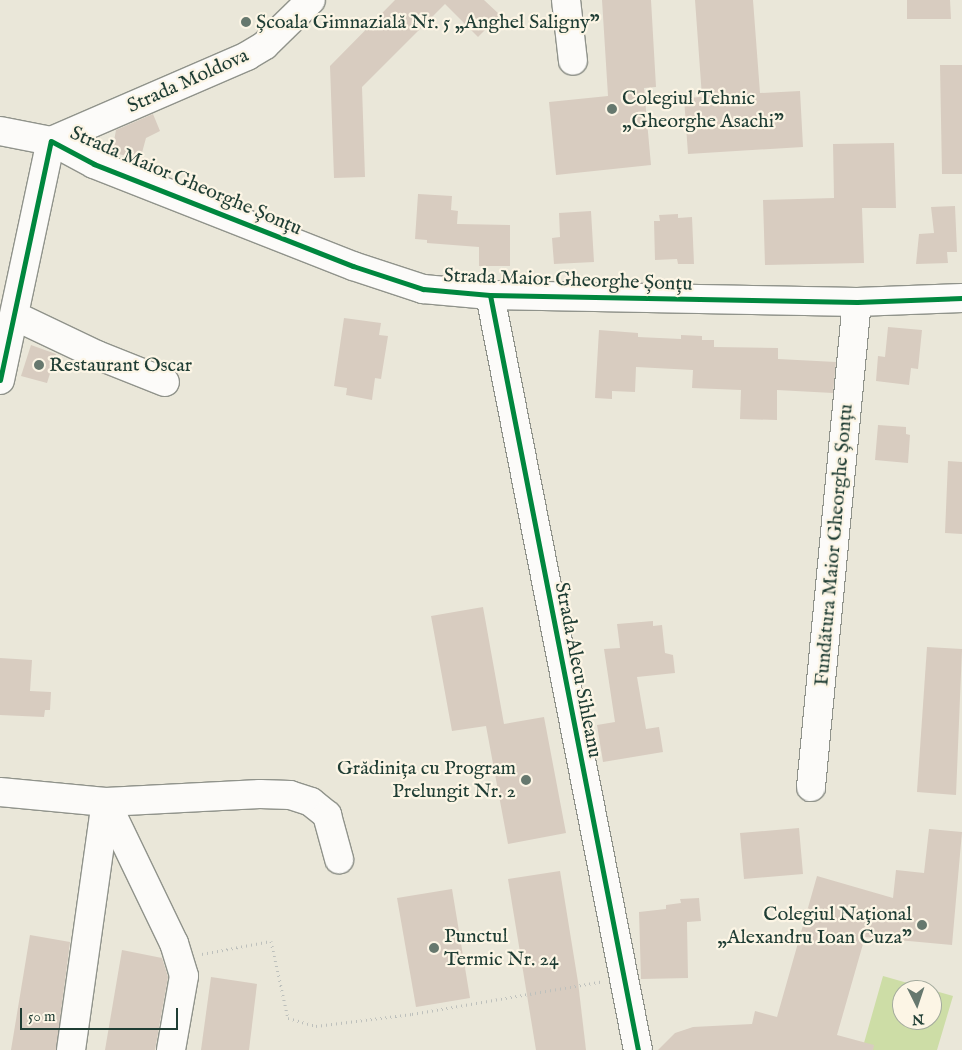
<!DOCTYPE html>
<meta charset="utf-8">
<style>
body{margin:0}
#map{position:relative;width:962px;height:1050px;overflow:hidden;background:#eae7d9;font-family:"IM FELL English",serif}
div>[style]{position:absolute}
.green>*{inset:0;background:#cddda6}
.building>*{inset:0;background:#d8ccc0}
.path>*{height:3px;margin-top:-1.5px;transform-origin:0;background:repeating-linear-gradient(90deg,#bdc0bc 0 1px,transparent 0 5px)}
.roads{filter:drop-shadow(1px 0 #90938b) drop-shadow(-1px 0 #90938b) drop-shadow(0 1px #90938b) drop-shadow(0 -1px #90938b)}
.minor>*{height:28px;margin:-14px;padding:0 14px;transform-origin:14px;border-radius:14px;background:#fcfbf9}
.major>*{height:28px;margin:-14px;padding:0 14px;transform-origin:14px;border-radius:14px;background:#fcfbf9}
.cycleway>*{height:5px;margin:-2.5px;padding:0 2.5px;transform-origin:2.5px;border-radius:2.5px;background:#00873e}
.dots>*{width:14px;height:14px;translate:-50% -50%;box-sizing:border-box;border:2px solid #fcf5e5;border-radius:50%}
span{translate:-50% -50%;white-space:nowrap;text-align:center;line-height:1.15;-webkit-text-stroke:4.5px #fcf5e5;paint-order:stroke}
.poi-label{font-size:20px;color:#1f3d34}
.left{translate:0 -50%;text-align:left}
.right{translate:-100% -50%;text-align:right}
.street-label{font-size:20px;color:#1f3d34}
.north{position:absolute;left:892px;top:980px;width:50px;height:50px;box-sizing:border-box;background:#fcf5e5;border:1px solid #a4ab9e;border-radius:50%;rotate:176deg;font-size:14px;font-weight:700;line-height:20px;text-align:center;color:#1f3d34}
.north::after{content:'';display:block;margin:auto;width:18px;height:22px;background:#66786e;clip-path:polygon(50% 0,100% 100%,50% 72%,0 100%)}
.scale{position:absolute;left:20px;top:1008px;width:158px;height:22px;box-sizing:border-box;border:2px solid #1f3d34;border-top:0;padding-left:6px;font-size:15px;line-height:18px;white-space:nowrap;color:#1f3d34;-webkit-text-stroke:4px #fcf5e5;paint-order:stroke}
</style>
<div id="map">
<div class="green">
<div style="clip-path:polygon(evenodd,883px 976px,953px 996px,937px 1050px,862px 1050px,883px 976px,902px 990px,932px 990px,932px 1020px,902px 1020px,902px 990px)"></div>
</div>
<div class="building">
<div style="clip-path:polygon(395px 0,484px 0,500px 15px,478px 37px,445px 4px,362px 87px,365px 177px,334px 178px,330px 66px)"></div>
<div style="clip-path:polygon(602px 0,651px 0,656px 87px,644px 88px,651px 165px,556px 175px,549px 102px,608px 96px)"></div>
<div style="clip-path:polygon(695px 0,753px 0,760px 93px,800px 91px,803px 147px,688px 154px,684px 98px,702px 97px)"></div>
<div style="clip-path:polygon(907px 0,950px 0,951px 19px,907px 19px)"></div>
<div style="clip-path:polygon(940px 65px,962px 65px,962px 174px,942px 174px)"></div>
<div style="clip-path:polygon(153px 114px,160px 131px,146px 138px,140px 160px,112px 152px,116px 130px)"></div>
<div style="clip-path:polygon(894px 143px,896px 208px,862px 208px,864px 263px,765px 265px,763px 200px,834px 198px,833px 144px)"></div>
<div style="clip-path:polygon(418px 194px,452px 196px,451px 210px,458px 211px,457px 224px,510px 225px,510px 266px,479px 266px,479px 247px,427px 243px,427px 240px,415px 239px)"></div>
<div style="clip-path:polygon(955px 206px,957px 252px,947px 252px,948px 263px,916px 264px,919px 234px,934px 233px,931px 207px)"></div>
<div style="clip-path:polygon(591px 211px,594px 262px,554px 264px,552px 238px,560px 237px,559px 213px)"></div>
<div style="clip-path:polygon(678px 214px,678px 218px,692px 217px,694px 264px,678px 264px,677px 259px,655px 260px,654px 221px,660px 221px,659px 215px)"></div>
<div style="clip-path:polygon(344px 318px,381px 323px,379px 335px,388px 336px,381px 379px,375px 378px,372px 400px,346px 395px,347px 388px,334px 386px)"></div>
<div style="clip-path:polygon(888px 327px,922px 330px,918px 369px,911px 368px,909px 385px,876px 381px,878px 356px,885px 357px)"></div>
<div style="clip-path:polygon(599px 330px,638px 333px,638px 337px,681px 339px,681px 335px,702px 336px,702px 340px,714px 340px,714px 347px,778px 348px,778px 359px,836px 362px,833px 393px,777px 390px,777px 420px,740px 419px,741px 390px,692px 388px,693px 370px,636px 367px,635px 392px,612px 391px,612px 399px,595px 398px)"></div>
<div style="clip-path:polygon(31px 345px,56px 354px,47px 383px,21px 376px)"></div>
<div style="clip-path:polygon(878px 425px,906px 427px,906px 434px,910px 435px,908px 463px,875px 460px)"></div>
<div style="clip-path:polygon(948px 461px,962px 462px,962px 534px,945px 533px)"></div>
<div style="clip-path:polygon(483px 607px,504px 724px,544px 717px,566px 833px,508px 844px,486px 726px,452px 731px,431px 616px)"></div>
<div style="clip-path:polygon(653px 621px,653px 626px,662px 625px,665px 653px,673px 655px,675px 673px,637px 677px,646px 729px,659px 727px,663px 752px,603px 762px,597px 725px,615px 722px,604px 649px,620px 648px,617px 624px)"></div>
<div style="clip-path:polygon(927px 647px,962px 649px,956px 795px,917px 792px)"></div>
<div style="clip-path:polygon(0 658px,32px 660px,30px 691px,51px 692px,50px 710px,45px 710px,44px 717px,0 715px)"></div>
<div style="clip-path:polygon(799px 828px,803px 874px,744px 879px,740px 833px)"></div>
<div style="clip-path:polygon(929px 829px,962px 832px,952px 945px,865px 937px,837px 1035px,874px 1045px,873px 1050px,658px 1050px,675px 1033px,693px 1027px,752px 1024px,755px 1011px,777px 1017px,817px 876px,893px 898px,896px 870px,924px 873px)"></div>
<div style="clip-path:polygon(560px 871px,578px 982px,586px 1050px,536px 1050px,508px 879px)"></div>
<div style="clip-path:polygon(452px 889px,470px 998px,416px 1007px,397px 898px)"></div>
<div style="clip-path:polygon(699px 898px,701px 921px,687px 922px,688px 978px,641px 979px,639px 912px,666px 909px,666px 905px,681px 903px,680px 899px)"></div>
<div style="clip-path:polygon(30px 935px,70px 942px,56px 1050px,11px 1050px)"></div>
<div style="clip-path:polygon(122px 950px,162px 958px,168px 977px,155px 1050px,105px 1050px)"></div>
<div style="clip-path:polygon(211px 977px,257px 984px,249px 1050px,201px 1050px)"></div>
</div>
<div class="path">
<div style="left:202px;top:954px;width:70px;rotate:-10.7deg"></div>
<div style="left:271px;top:941px;width:79px;rotate:77.6deg"></div>
<div style="left:288px;top:1018px;width:29px;rotate:16deg"></div>
<div style="left:316px;top:1026px;width:97px;rotate:-7.1deg"></div>
<div style="left:412px;top:1014px;width:191px;rotate:-9.7deg"></div>
</div>
<div class="roads">
<div class="minor">
<div style="left:566px;top:0;width:61px;rotate:83.5deg"></div>
<div style="left:490px;top:295px;width:769px;rotate:78.91deg"></div>
<div style="left:15px;top:316px;width:91px;rotate:25.4deg"></div>
<div style="left:97px;top:355px;width:73px;rotate:21.7deg"></div>
<div style="left:0;top:380px;width:244px;rotate:-78deg"></div>
<div style="left:51px;top:141px;width:49px;rotate:28.1deg"></div>
<div style="left:94px;top:164px;width:278px;rotate:21.5deg"></div>
<div style="left:353px;top:266px;width:74px;rotate:18.2deg"></div>
<div style="left:423px;top:289px;width:67px;rotate:5.1deg"></div>
<div style="left:490px;top:295px;width:367px;rotate:1.1deg"></div>
<div style="left:857px;top:302px;width:105px;rotate:-2.2deg"></div>
<div style="left:811px;top:787px;width:487px;rotate:-84.6deg"></div>
<div style="left:0;top:792px;width:106px;rotate:5.4deg"></div>
<div style="left:106px;top:802px;width:154px;rotate:-3deg"></div>
<div style="left:260px;top:794px;width:30px;rotate:2deg"></div>
<div style="left:290px;top:795px;width:22px;rotate:18deg"></div>
<div style="left:311px;top:802px;width:21px;rotate:39deg"></div>
<div style="left:327px;top:815px;width:46px;rotate:74.7deg"></div>
<div style="left:106px;top:802px;width:157px;rotate:64.3deg"></div>
<div style="left:174px;top:943px;width:34px;rotate:73deg"></div>
<div style="left:184px;top:976px;width:75px;rotate:100deg"></div>
<div style="left:71px;top:1050px;width:250px;rotate:-82deg"></div>
</div>
<div class="major">
<div style="left:0;top:131px;width:52px;rotate:11.1deg"></div>
<div style="left:51px;top:141px;width:214px;rotate:-23.4deg"></div>
<div style="left:247px;top:56px;width:21px;rotate:-31deg"></div>
<div style="left:265px;top:45px;width:64px;rotate:-44.4deg"></div>
</div>
</div>
<div class="cycleway">
<div style="left:490px;top:295px;width:769px;rotate:78.91deg"></div>
<div style="left:0;top:380px;width:244px;rotate:-78deg"></div>
<div style="left:51px;top:141px;width:49px;rotate:28.1deg"></div>
<div style="left:94px;top:164px;width:278px;rotate:21.5deg"></div>
<div style="left:353px;top:266px;width:74px;rotate:18.2deg"></div>
<div style="left:423px;top:289px;width:67px;rotate:5.1deg"></div>
<div style="left:490px;top:295px;width:367px;rotate:1.1deg"></div>
<div style="left:857px;top:302px;width:105px;rotate:-2.2deg"></div>
</div>
<div class="dots">
<div style="left:246px;top:22px;background:#66786e"></div>
<div style="left:612px;top:109px;background:#66786e"></div>
<div style="left:39px;top:365px;background:#66786e"></div>
<div style="left:526px;top:780px;background:#66786e"></div>
<div style="left:922px;top:925px;background:#66786e"></div>
<div style="left:434px;top:948px;background:#66786e"></div>
</div>
<div class="poi-label">
<span class="left" style="left:256px;top:22px">Școala Gimnazială Nr. 5 „Anghel Saligny"</span>
<span class="left" style="left:622px;top:110px">Colegiul Tehnic<br>„Gheorghe Asachi”</span>
<span class="left" style="left:49px;top:365px">Restaurant Oscar</span>
<span class="right" style="left:516px;top:780px">Grădinița cu Program<br>Prelungit Nr. 2</span>
<span class="right" style="left:912px;top:926px">Colegiul Național<br>„Alexandru Ioan Cuza"</span>
<span class="left" style="left:444px;top:948px">Punctul<br>Termic Nr. 24</span>
</div>
<div class="street-label">
<span style="left:188px;top:81px;rotate:-24deg">Strada Moldova</span>
<span style="left:186px;top:181px;rotate:23deg">Strada Maior Gheorghe Șonțu</span>
<span style="left:568px;top:280px;rotate:2deg">Strada Maior Gheorghe Șonțu</span>
<span style="left:834px;top:545px;rotate:-85deg">Fundătura Maior Gheorghe Șonțu</span>
<span style="left:578px;top:670px;rotate:79deg">Strada Alecu Sihleanu</span>
</div>
<div class="north">N</div>
<div class="scale">50 m</div>
</div>
